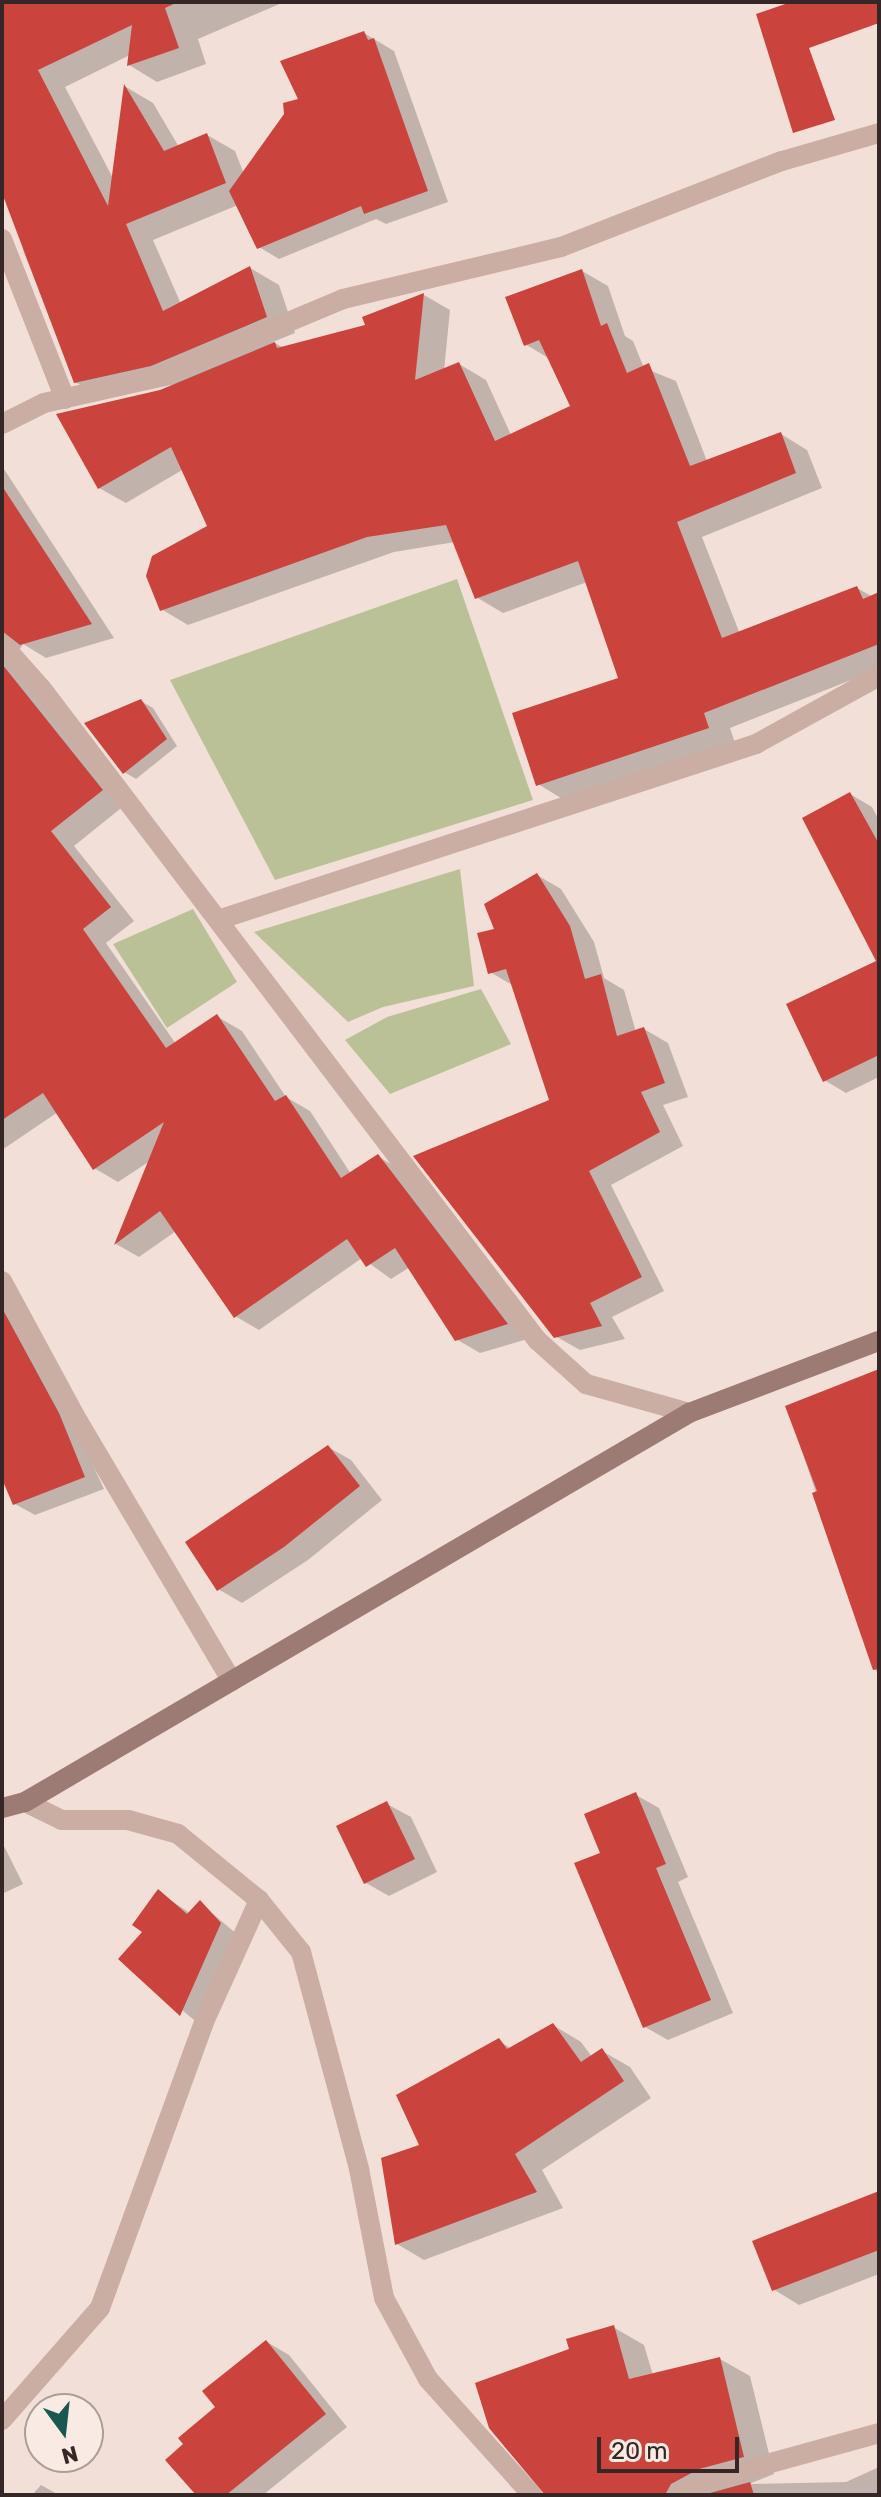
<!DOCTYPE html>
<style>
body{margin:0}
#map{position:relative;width:881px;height:2497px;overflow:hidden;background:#f2e0d8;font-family:Rubik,sans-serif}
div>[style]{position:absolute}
.green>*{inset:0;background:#bbc197}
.shadow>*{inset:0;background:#0003}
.building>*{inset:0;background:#ca433d}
.minor>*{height:20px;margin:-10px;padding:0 10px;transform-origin:10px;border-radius:10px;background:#caada3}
.tertiary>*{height:20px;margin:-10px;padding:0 10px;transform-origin:10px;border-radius:10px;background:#caada3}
.secondary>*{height:20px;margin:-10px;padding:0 10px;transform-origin:10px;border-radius:10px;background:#9d7b75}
span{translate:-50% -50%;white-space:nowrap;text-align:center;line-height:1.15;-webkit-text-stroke:8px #f9ebe4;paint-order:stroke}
.frame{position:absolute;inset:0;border:4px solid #352726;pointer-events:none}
.north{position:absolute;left:24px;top:2393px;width:80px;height:80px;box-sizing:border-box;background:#f9ebe4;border:2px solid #ab9d98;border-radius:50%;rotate:165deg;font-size:22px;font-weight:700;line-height:32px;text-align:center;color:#352726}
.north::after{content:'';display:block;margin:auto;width:28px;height:36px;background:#1a574f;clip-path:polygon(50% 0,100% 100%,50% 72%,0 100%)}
.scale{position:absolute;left:597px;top:2437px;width:142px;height:36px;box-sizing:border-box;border:4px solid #352726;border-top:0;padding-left:10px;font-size:24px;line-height:28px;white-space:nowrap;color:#352726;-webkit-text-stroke:6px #f9ebe4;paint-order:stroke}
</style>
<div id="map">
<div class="green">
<div style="clip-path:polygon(457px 579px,533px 800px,275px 880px,170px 680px)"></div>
<div style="clip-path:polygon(460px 869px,474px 986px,383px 1007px,348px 1022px,254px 932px)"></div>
<div style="clip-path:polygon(193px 909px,237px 982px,167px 1028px,113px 944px)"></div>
<div style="clip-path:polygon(481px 989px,511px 1044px,390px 1094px,345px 1040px,387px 1017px)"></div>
</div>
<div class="shadow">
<div style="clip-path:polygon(2px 2px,284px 2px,198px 39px,206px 64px,157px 82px,129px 65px,130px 55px,65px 87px,114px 180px,126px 87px,153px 103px,179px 147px,207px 135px,235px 151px,244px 174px,364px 33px,394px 51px,448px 202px,386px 224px,376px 219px,279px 259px,259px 247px,238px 205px,153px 240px,181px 304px,250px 268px,279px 285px,295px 333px,273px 342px,284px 348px,368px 326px,365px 318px,424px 295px,450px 310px,444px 371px,459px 364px,486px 380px,511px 435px,573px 407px,550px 359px,525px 344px,582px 271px,608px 286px,625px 336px,633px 341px,644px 368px,676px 381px,707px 461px,781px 434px,807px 450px,822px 488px,702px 537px,740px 634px,857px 588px,873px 597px,879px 594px,879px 669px,730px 728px,735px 743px,564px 800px,538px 784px,620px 679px,587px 582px,503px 613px,476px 597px,455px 542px,394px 552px,188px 625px,161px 609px,209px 527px,184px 469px,126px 503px,99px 488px,160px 392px,182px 383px,104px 398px,75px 382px,23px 250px,29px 248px,2px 170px)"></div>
<div style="clip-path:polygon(2px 466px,114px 638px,46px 658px,23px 644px,12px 661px,125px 805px,74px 846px,134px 921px,106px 943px,176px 1044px,218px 1017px,242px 1031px,286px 1097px,310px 1111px,351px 1174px,379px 1157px,403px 1171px,531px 1338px,480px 1353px,456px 1339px,410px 1267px,391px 1279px,362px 1258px,259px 1330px,235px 1316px,176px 1231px,139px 1257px,116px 1244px,150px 1161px,118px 1182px,94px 1168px,58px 1112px,2px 1150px)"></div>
<div style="clip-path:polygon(141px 701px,153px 708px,177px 746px,136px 779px,124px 772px)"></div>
<div style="clip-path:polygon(850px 794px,872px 807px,879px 820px,879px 1077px,846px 1093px,824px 1080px,878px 962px)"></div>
<div style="clip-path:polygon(537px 875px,561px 889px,594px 942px,604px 978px,624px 990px,636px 1032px,644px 1029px,668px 1043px,688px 1097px,663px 1105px,683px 1146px,611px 1185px,664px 1291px,612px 1317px,625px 1339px,580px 1350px,555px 1336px,552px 1101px,514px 986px,490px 972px,497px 930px)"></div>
<div style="clip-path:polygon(2px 1271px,104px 1489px,35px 1515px,15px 1504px,2px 1476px)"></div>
<div style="clip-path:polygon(879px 1372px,879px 1679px,787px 1407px)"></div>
<div style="clip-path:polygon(328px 1447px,351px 1460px,382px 1500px,308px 1560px,242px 1603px,218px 1589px)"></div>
<div style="clip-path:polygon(636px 1795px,659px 1808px,688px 1877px,678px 1882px,733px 2013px,668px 2040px,645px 2027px,602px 1854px)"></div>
<div style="clip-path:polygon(387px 1804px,411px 1817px,437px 1872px,389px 1896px,366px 1883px)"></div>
<div style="clip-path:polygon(2px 1842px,23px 1884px,2px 1894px)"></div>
<div style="clip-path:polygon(158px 1892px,190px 1913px,200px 1903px,239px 1936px,200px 2025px,121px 1959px,145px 1932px)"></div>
<div style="clip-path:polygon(553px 2025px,581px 2042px,592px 2057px,602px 2051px,630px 2067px,651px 2098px,542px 2170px,563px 2208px,424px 2260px,397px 2244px,422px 2146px,499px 2041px,512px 2049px)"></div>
<div style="clip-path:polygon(879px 2196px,879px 2274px,799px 2305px,773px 2289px)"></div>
<div style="clip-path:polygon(613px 2327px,644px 2345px,653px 2375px,720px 2359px,750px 2376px,774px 2474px,749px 2484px,846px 2482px,879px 2467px,879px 2495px,545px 2495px,572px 2350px)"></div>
<div style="clip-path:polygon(267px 2342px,289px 2355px,347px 2427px,263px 2495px,199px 2495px,218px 2408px)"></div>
<div style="clip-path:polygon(41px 2485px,59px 2495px,32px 2495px)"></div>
</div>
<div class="building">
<div style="clip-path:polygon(2px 2px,178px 2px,165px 8px,179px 48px,127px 66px,132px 25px,38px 70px,108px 206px,124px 84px,164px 151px,207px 133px,226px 183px,126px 224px,163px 311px,250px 266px,267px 317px,151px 366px,74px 383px,2px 193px)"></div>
<div style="clip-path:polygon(791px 2px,879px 2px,879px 23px,809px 48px,835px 120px,793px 133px,756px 14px)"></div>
<div style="clip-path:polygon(364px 31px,368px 40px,374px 38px,428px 191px,364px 214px,361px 206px,257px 249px,229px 191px,284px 114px,283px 103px,298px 99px,280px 61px)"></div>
<div style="clip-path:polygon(582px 269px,601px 326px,607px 323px,627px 373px,649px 363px,690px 466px,781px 432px,796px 473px,677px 522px,722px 638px,857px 586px,863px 599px,879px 592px,879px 644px,704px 713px,709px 728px,536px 786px,512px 713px,618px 678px,578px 561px,475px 599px,446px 525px,367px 537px,160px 611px,146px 576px,152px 556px,207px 526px,171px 447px,98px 489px,56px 414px,160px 390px,275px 342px,277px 348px,365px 325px,362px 317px,424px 293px,415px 380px,459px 362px,495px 441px,570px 406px,539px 340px,524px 346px,505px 297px)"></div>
<div style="clip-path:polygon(2px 486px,92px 624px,20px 645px,2px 631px)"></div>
<div style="clip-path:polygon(2px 664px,103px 790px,51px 831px,111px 907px,83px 929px,166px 1048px,217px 1014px,275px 1101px,286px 1095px,341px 1178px,378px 1154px,508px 1324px,455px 1341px,395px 1248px,366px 1267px,347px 1239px,234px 1318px,160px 1211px,114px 1245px,164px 1122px,93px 1170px,43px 1093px,2px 1120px)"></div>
<div style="clip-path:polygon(141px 699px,167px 739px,123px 774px,84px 723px)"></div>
<div style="clip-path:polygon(850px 792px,879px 844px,879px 1055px,823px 1082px,786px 1004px,876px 961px,802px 818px)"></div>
<div style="clip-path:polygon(537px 873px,570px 926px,585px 979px,601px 974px,617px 1036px,644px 1027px,665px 1083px,641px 1092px,660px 1132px,589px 1171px,642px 1277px,590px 1303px,602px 1326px,554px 1338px,413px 1156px,549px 1100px,506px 969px,488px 974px,477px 933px,494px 929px,484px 904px)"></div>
<div style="clip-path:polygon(2px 1308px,59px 1413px,85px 1477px,13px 1505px,2px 1479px)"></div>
<div style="clip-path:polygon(879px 1369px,879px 1669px,873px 1670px,812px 1493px,817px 1491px,785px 1406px)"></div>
<div style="clip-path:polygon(328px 1445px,360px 1486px,284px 1547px,217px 1591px,185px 1542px)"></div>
<div style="clip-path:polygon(636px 1792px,666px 1864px,656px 1868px,711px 2000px,643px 2028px,574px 1863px,600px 1853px,584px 1814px)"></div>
<div style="clip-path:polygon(387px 1801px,415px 1859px,364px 1884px,336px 1826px)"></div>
<div style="clip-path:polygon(158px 1889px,187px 1914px,200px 1900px,221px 1923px,180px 2016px,118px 1959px,142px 1932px,132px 1925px)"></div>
<div style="clip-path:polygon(553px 2023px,581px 2062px,602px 2048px,624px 2081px,515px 2154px,537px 2192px,395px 2245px,381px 2158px,419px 2145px,396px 2095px,499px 2038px,507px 2049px)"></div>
<div style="clip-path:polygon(879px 2191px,879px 2250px,772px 2291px,752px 2241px)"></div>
<div style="clip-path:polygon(614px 2325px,629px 2379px,720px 2357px,744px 2457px,699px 2469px,671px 2484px,665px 2495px,545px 2495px,489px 2428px,475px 2383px,569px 2349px,566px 2339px)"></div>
<div style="clip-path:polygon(266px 2340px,326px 2414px,226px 2495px,196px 2495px,165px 2460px,183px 2444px,178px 2438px,215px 2407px,202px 2391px)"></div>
<div style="clip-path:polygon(750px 2482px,754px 2495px,706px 2495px,710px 2493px)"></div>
</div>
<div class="minor">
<div style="left:2px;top:239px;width:172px;rotate:68.5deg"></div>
<div style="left:2px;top:424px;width:47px;rotate:-26.6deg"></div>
<div style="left:44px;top:403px;width:114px;rotate:-12.7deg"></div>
<div style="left:155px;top:378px;width:204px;rotate:-22.8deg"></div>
<div style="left:343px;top:299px;width:224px;rotate:-13.4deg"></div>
<div style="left:561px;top:247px;width:237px;rotate:-21.3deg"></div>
<div style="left:782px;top:161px;width:101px;rotate:-16.1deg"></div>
<div style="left:218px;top:920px;width:566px;rotate:-18.11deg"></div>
<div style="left:756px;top:744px;width:141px;rotate:-28.9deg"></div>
<div style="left:2px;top:1281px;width:153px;rotate:61.6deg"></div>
<div style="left:75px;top:1416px;width:308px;rotate:59.4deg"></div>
<div style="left:25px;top:1802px;width:41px;rotate:25.9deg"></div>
<div style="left:62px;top:1820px;width:66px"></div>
<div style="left:128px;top:1820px;width:52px;rotate:15.6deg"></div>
<div style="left:178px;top:1834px;width:104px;rotate:39.2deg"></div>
<div style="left:259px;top:1900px;width:67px;rotate:51.1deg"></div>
<div style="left:301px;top:1952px;width:225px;rotate:75deg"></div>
<div style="left:359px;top:2169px;width:131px;rotate:79deg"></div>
<div style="left:384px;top:2298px;width:92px;rotate:61.5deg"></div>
<div style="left:428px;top:2379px;width:156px;rotate:48.1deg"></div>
<div style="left:2px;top:2420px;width:149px;rotate:-48.8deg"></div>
<div style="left:100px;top:2308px;width:304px;rotate:-70deg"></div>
<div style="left:204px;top:2022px;width:134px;rotate:-65.7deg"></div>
<div style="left:678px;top:2495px;width:30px;rotate:-27deg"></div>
<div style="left:705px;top:2481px;width:180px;rotate:-15.4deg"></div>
</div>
<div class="tertiary">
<div style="left:2px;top:644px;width:60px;rotate:48.4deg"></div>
<div style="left:42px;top:689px;width:818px;rotate:52.75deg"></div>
<div style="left:537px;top:1340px;width:66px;rotate:41.9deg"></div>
<div style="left:586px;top:1384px;width:107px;rotate:15.7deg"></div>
</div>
<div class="secondary">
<div style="left:2px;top:1808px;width:24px;rotate:-15deg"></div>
<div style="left:25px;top:1802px;width:770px;rotate:-30.36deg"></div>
<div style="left:689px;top:1413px;width:203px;rotate:-20.8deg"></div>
</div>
<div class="frame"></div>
<div class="north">N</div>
<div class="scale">20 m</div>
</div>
